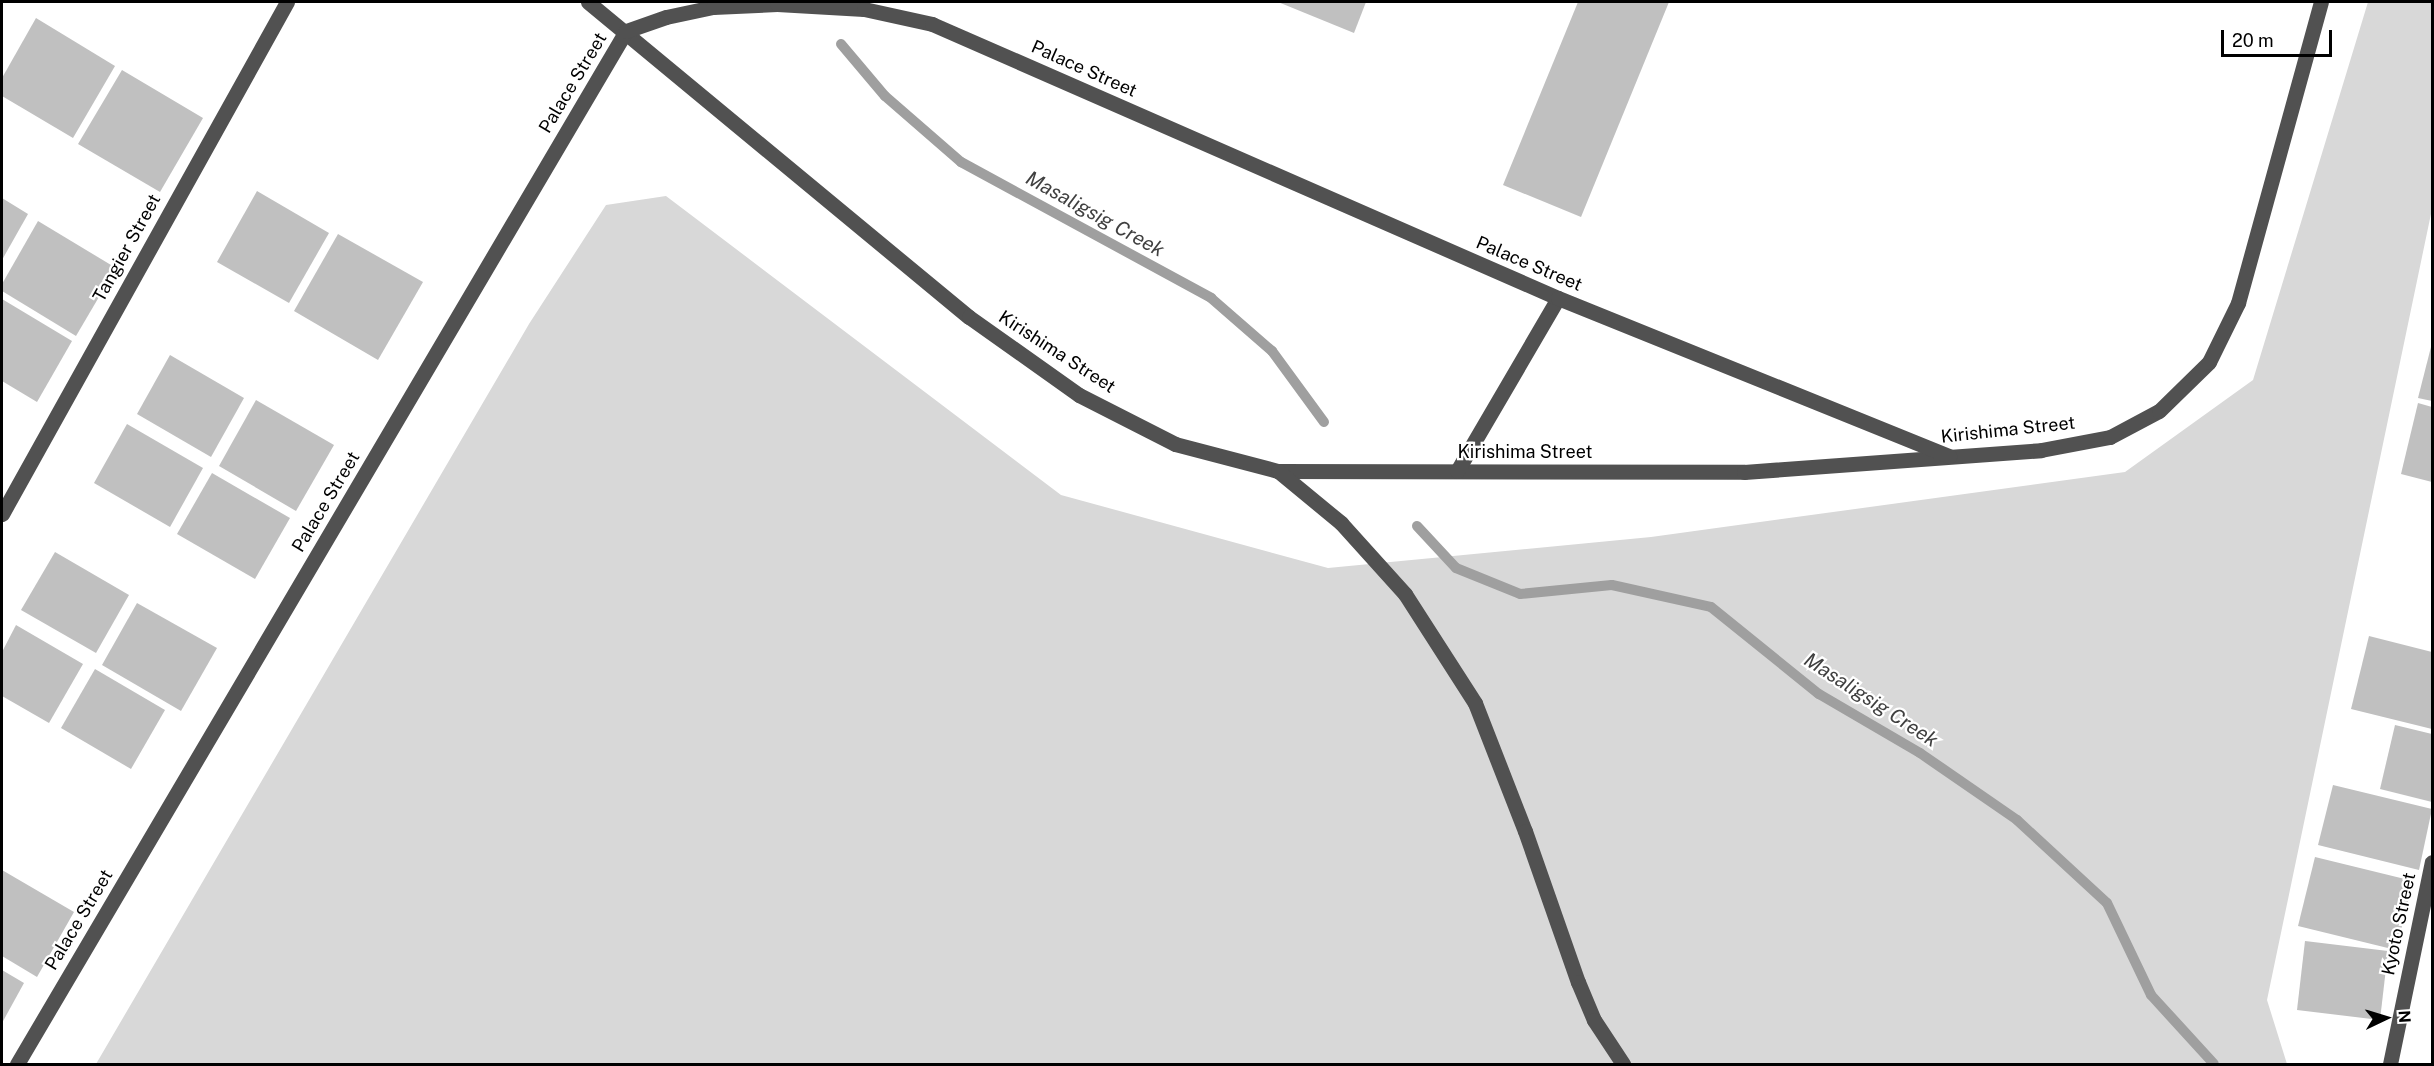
<!DOCTYPE html>
<style>
body{margin:0}
#map{position:relative;width:2434px;height:1066px;overflow:hidden;background:#fff;font-family:"Public Sans",sans-serif}
div>[style]{position:absolute}
.green>*{inset:0;background:#d8d8d8}
.stream>*{height:10px;margin:-5px;padding:0 5px;transform-origin:5px;border-radius:5px;background:#9f9f9f}
.building>*{inset:0;background:#c0c0c0}
.minor>*{height:15px;margin:-7.5px;padding:0 7.5px;transform-origin:7.5px;border-radius:7.5px;background:#515151}
span{translate:-50% -50%;white-space:nowrap;text-align:center;line-height:1.15;-webkit-text-stroke:4.5px #fff;paint-order:stroke}
.street-label{font-size:18px;color:#000}
.water-label{font-size:20px;color:#404040;font-style:italic}
.frame{position:absolute;inset:0;border:3px solid #000;pointer-events:none}
.north{position:absolute;left:2356px;top:988px;width:60px;height:60px;-webkit-text-stroke:4px #fff;paint-order:stroke;rotate:86deg;font-size:16px;font-weight:700;line-height:24px;text-align:center;color:#000}
.north::after{content:'';display:block;margin:auto;width:21px;height:27px;background:#000;clip-path:polygon(50% 0,100% 100%,50% 72%,0 100%)}
.scale{position:absolute;left:2221px;top:30px;width:111px;height:27px;box-sizing:border-box;border:3px solid #000;border-top:0;padding-left:8px;font-size:18px;line-height:21px;white-space:nowrap;color:#000;-webkit-text-stroke:4px #fff;paint-order:stroke}
</style>
<div id="map">
<div class="green">
<div style="clip-path:polygon(2368px 2px,2432px 2px,2432px 209px,2267px 1000px,2287px 1064px,96px 1064px,529px 324px,606px 205px,666px 196px,1061px 495px,1328px 568px,1651px 537px,2125px 472px,2253px 380px)"></div>
</div>
<div class="stream">
<div style="left:841px;top:44px;width:68px;rotate:49.8deg"></div>
<div style="left:885px;top:96px;width:101px;rotate:41deg"></div>
<div style="left:961px;top:162px;width:285px;rotate:28.5deg"></div>
<div style="left:1211px;top:298px;width:81px;rotate:41deg"></div>
<div style="left:1272px;top:351px;width:88px;rotate:53.8deg"></div>
<div style="left:1417px;top:526px;width:57px;rotate:47.1deg"></div>
<div style="left:1456px;top:568px;width:69px;rotate:22.1deg"></div>
<div style="left:1520px;top:594px;width:92px;rotate:-5.6deg"></div>
<div style="left:1612px;top:585px;width:101px;rotate:12.5deg"></div>
<div style="left:1711px;top:607px;width:139px;rotate:38.9deg"></div>
<div style="left:1819px;top:694px;width:117px;rotate:30.3deg"></div>
<div style="left:1920px;top:753px;width:118px;rotate:34.6deg"></div>
<div style="left:2017px;top:820px;width:122px;rotate:42.7deg"></div>
<div style="left:2107px;top:903px;width:102px;rotate:64.4deg"></div>
<div style="left:2151px;top:995px;width:93px;rotate:47.6deg"></div>
</div>
<div class="building">
<div style="clip-path:polygon(1278px 2px,1366px 2px,1354px 33px)"></div>
<div style="clip-path:polygon(1578px 2px,1669px 2px,1581px 217px,1503px 185px)"></div>
<div style="clip-path:polygon(36px 18px,115px 66px,73px 138px,2px 96px,2px 78px)"></div>
<div style="clip-path:polygon(122px 70px,203px 118px,160px 192px,78px 144px)"></div>
<div style="clip-path:polygon(257px 191px,329px 233px,289px 303px,217px 262px)"></div>
<div style="clip-path:polygon(2px 198px,28px 214px,2px 260px)"></div>
<div style="clip-path:polygon(38px 221px,116px 268px,76px 336px,2px 291px,2px 284px)"></div>
<div style="clip-path:polygon(338px 234px,423px 282px,378px 360px,294px 311px)"></div>
<div style="clip-path:polygon(2px 299px,72px 341px,37px 402px,2px 381px)"></div>
<div style="clip-path:polygon(2432px 343px,2432px 401px,2418px 398px)"></div>
<div style="clip-path:polygon(170px 355px,244px 398px,211px 457px,137px 414px)"></div>
<div style="clip-path:polygon(256px 400px,334px 445px,296px 511px,219px 466px)"></div>
<div style="clip-path:polygon(2418px 403px,2432px 407px,2432px 482px,2401px 474px)"></div>
<div style="clip-path:polygon(127px 424px,203px 468px,170px 527px,94px 483px)"></div>
<div style="clip-path:polygon(212px 473px,290px 518px,255px 579px,177px 534px)"></div>
<div style="clip-path:polygon(55px 552px,129px 595px,96px 653px,21px 610px)"></div>
<div style="clip-path:polygon(137px 603px,217px 648px,181px 711px,102px 665px)"></div>
<div style="clip-path:polygon(16px 625px,83px 664px,49px 723px,2px 696px,2px 652px)"></div>
<div style="clip-path:polygon(2369px 636px,2432px 652px,2432px 729px,2351px 709px)"></div>
<div style="clip-path:polygon(95px 669px,165px 710px,131px 769px,61px 728px)"></div>
<div style="clip-path:polygon(2395px 725px,2432px 734px,2432px 802px,2380px 789px)"></div>
<div style="clip-path:polygon(2333px 785px,2432px 809px,2419px 870px,2318px 845px)"></div>
<div style="clip-path:polygon(2315px 857px,2413px 881px,2396px 950px,2298px 926px)"></div>
<div style="clip-path:polygon(2px 870px,74px 912px,37px 977px,2px 956px)"></div>
<div style="clip-path:polygon(2305px 941px,2388px 951px,2380px 1020px,2297px 1010px)"></div>
<div style="clip-path:polygon(2px 970px,24px 983px,2px 1023px)"></div>
</div>
<div class="minor">
<div style="left:588px;top:2px;width:494px;rotate:39.6deg"></div>
<div style="left:969px;top:317px;width:135px;rotate:35.3deg"></div>
<div style="left:1079px;top:395px;width:108px;rotate:27deg"></div>
<div style="left:1175px;top:444px;width:106px;rotate:14.7deg"></div>
<div style="left:1278px;top:471px;width:466px;rotate:0.1deg"></div>
<div style="left:1744px;top:472px;width:298px;rotate:-4.2deg"></div>
<div style="left:2041px;top:450px;width:70px;rotate:-10.7deg"></div>
<div style="left:2110px;top:437px;width:55px;rotate:-28deg"></div>
<div style="left:2159px;top:411px;width:70px;rotate:-44.4deg"></div>
<div style="left:2209px;top:362px;width:66px;rotate:-63.8deg"></div>
<div style="left:2238px;top:303px;width:312px;rotate:-74.6deg"></div>
<div style="left:1278px;top:471px;width:82px;rotate:39.5deg"></div>
<div style="left:1341px;top:523px;width:96px;rotate:48deg"></div>
<div style="left:1405px;top:594px;width:130px;rotate:57.3deg"></div>
<div style="left:1475px;top:703px;width:137px;rotate:68.7deg"></div>
<div style="left:1525px;top:831px;width:160px;rotate:70.7deg"></div>
<div style="left:1578px;top:982px;width:41px;rotate:67.2deg"></div>
<div style="left:1594px;top:1020px;width:53px;rotate:56.6deg"></div>
<div style="left:1457px;top:471px;width:200px;rotate:-59.7deg"></div>
<div style="left:2px;top:514px;width:586px;rotate:-60.9deg"></div>
<div style="left:17px;top:1064px;width:1199px;rotate:-59.48deg"></div>
<div style="left:626px;top:31px;width:42px;rotate:-19.3deg"></div>
<div style="left:666px;top:17px;width:48px;rotate:-12deg"></div>
<div style="left:713px;top:7px;width:64px;rotate:-2.7deg"></div>
<div style="left:777px;top:4px;width:87px;rotate:3.3deg"></div>
<div style="left:864px;top:9px;width:70px;rotate:12.4deg"></div>
<div style="left:932px;top:24px;width:683px;rotate:23.64deg"></div>
<div style="left:1558px;top:298px;width:422px;rotate:22deg"></div>
<div style="left:2390px;top:1064px;width:206px;rotate:-78.3deg"></div>
</div>
<div class="street-label">
<span style="left:1084px;top:69px;rotate:24deg">Palace Street</span>
<span style="left:573px;top:83px;rotate:-59deg">Palace Street</span>
<span style="left:127px;top:248px;rotate:-61deg">Tangier Street</span>
<span style="left:1529px;top:264px;rotate:23deg">Palace Street</span>
<span style="left:1057px;top:352px;rotate:33deg">Kirishima Street</span>
<span style="left:2008px;top:430px;rotate:-6deg">Kirishima Street</span>
<span style="left:1525px;top:452px">Kirishima Street</span>
<span style="left:326px;top:502px;rotate:-59deg">Palace Street</span>
<span style="left:79px;top:920px;rotate:-59deg">Palace Street</span>
<span style="left:2399px;top:924px;rotate:-78deg">Kyoto Street</span>
</div>
<div class="water-label">
<span style="left:1095px;top:214px;rotate:29deg">Masaligsig Creek</span>
<span style="left:1871px;top:700px;rotate:33deg">Masaligsig Creek</span>
</div>
<div class="frame"></div>
<div class="north">N</div>
<div class="scale">20 m</div>
</div>
